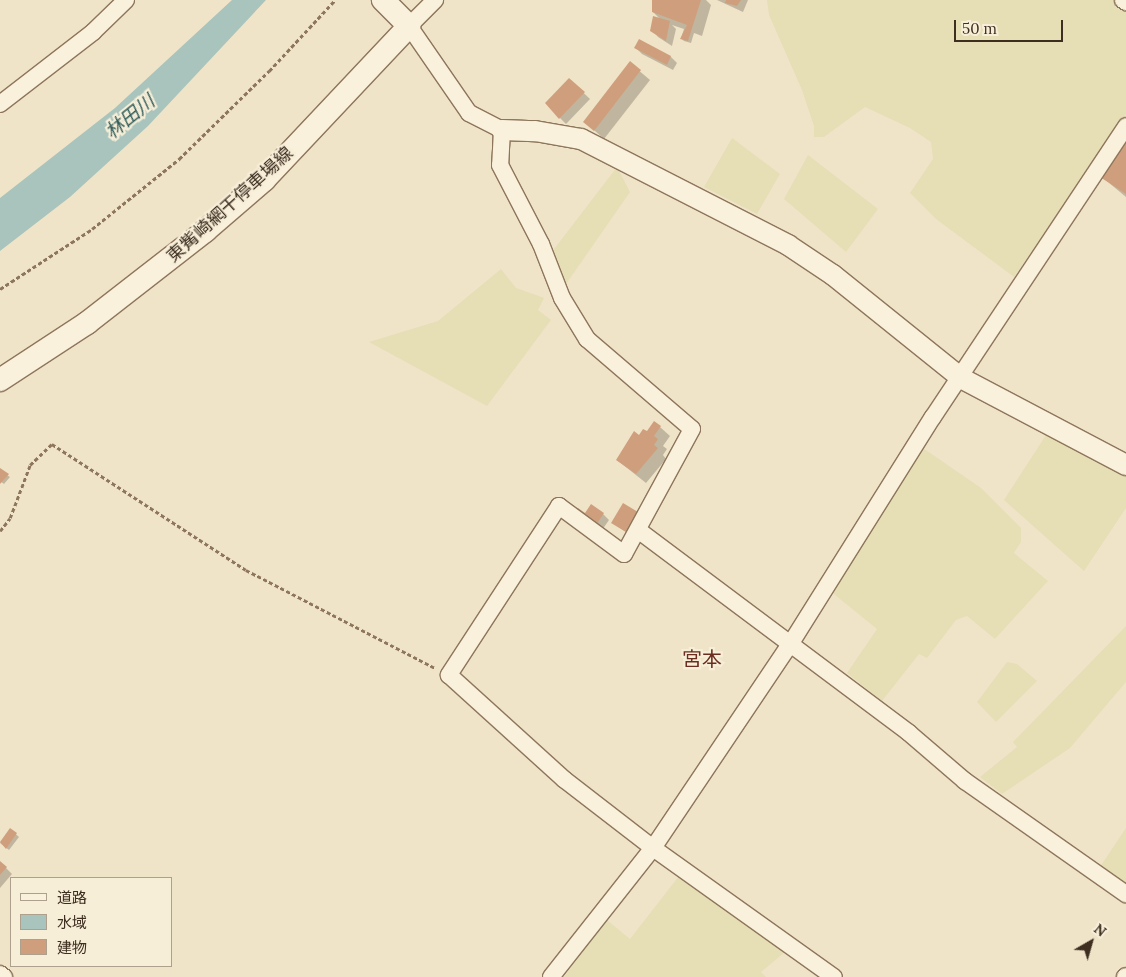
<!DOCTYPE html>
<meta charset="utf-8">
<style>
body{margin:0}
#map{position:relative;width:1126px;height:977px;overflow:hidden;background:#f0e4c8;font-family:Lora,"Noto Sans JP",serif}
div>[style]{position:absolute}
.farmland>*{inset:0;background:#e6deb5}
.water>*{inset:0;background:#a9c4bc}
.shadow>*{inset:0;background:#0003}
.building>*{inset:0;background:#cf9f7d}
.path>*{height:2.5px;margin-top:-1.25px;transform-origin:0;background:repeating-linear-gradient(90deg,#8d765c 0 4px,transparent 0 6.5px)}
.roads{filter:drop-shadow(1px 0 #8d765c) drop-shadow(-1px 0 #8d765c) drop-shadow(0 1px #8d765c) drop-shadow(0 -1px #8d765c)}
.minor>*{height:16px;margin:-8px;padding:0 8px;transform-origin:8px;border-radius:8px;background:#faf1dc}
.tertiary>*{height:20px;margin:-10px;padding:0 10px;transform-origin:10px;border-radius:10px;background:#faf1dc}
.secondary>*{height:22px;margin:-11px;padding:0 11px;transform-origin:11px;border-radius:11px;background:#faf1dc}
span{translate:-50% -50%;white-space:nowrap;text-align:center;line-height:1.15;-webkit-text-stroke:4.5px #f7eed8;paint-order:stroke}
.street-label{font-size:18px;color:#3d2e20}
.water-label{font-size:19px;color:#2f5d5a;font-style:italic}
.quarter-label{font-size:20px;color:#6b2e1e}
.legend{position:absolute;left:10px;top:877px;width:162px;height:90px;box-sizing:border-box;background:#f7eed8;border:1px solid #ada18e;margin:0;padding:6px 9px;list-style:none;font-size:15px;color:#3d2e20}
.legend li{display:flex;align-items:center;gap:10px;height:25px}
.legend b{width:25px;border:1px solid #ada18e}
.north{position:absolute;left:1066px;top:917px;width:50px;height:50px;-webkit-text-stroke:4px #f7eed8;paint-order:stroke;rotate:38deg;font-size:14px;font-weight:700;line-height:20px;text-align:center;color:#3d2e20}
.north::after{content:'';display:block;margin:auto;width:18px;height:22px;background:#3d2e20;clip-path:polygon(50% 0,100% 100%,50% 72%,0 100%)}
.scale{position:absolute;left:954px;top:20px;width:109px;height:22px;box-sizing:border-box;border:2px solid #3d2e20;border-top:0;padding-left:6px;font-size:15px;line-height:18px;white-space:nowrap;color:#3d2e20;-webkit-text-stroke:4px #f7eed8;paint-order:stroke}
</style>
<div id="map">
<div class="farmland">
<div style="clip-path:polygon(767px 0,1118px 0,1126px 6px,1126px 114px,1014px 277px,936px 219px,910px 193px,933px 159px,931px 142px,910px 128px,865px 107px,824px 137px,814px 137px,814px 126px,802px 90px,769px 15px)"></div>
<div style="clip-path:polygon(732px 138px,780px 174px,757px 214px,704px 187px)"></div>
<div style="clip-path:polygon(808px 155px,878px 209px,846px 252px,784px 199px)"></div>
<div style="clip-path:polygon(617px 167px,630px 192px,564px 287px,548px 257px)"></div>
<div style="clip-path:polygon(501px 269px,516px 288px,544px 298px,538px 310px,551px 320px,487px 406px,369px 342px,438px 321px)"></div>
<div style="clip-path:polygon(1046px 435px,1126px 473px,1126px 508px,1084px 571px,1004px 500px)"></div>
<div style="clip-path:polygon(920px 446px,981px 488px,1021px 528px,1021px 542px,1014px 553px,1048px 581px,995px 639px,967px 616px,956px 620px,927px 658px,919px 654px,882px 701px,847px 673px,877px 629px,824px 586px)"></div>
<div style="clip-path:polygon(1126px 626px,1126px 682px,1070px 748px,1002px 794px,980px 777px,1017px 747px,1013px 742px)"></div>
<div style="clip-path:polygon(1007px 662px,1017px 664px,1037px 681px,996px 722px,977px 702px)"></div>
<div style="clip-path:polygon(1126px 828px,1126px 885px,1100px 867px)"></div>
<div style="clip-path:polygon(679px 876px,785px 952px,761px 972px,766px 977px,564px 977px,607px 920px,630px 939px)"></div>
</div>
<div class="water">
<div style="clip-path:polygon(232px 0,266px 0,148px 126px,70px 197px,0 251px,0 198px,115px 108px)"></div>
</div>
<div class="shadow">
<div style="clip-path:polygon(653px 0,706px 0,711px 5px,702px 36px,694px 33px,691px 43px,684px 41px,681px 38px,684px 29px,672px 25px,676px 29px,672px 46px,658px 37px,652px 30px,661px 20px,653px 12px)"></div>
<div style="clip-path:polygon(717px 0,748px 0,743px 12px)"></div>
<div style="clip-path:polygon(640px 41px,671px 57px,677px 63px,673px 70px,642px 54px,636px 48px)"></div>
<div style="clip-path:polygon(630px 63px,650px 80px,604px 139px,585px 122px)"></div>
<div style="clip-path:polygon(569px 79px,590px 99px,566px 124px,560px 118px)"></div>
<div style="clip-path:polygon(1126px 140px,1126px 197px,1102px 177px)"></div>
<div style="clip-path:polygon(660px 427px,670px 436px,663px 446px,667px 449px,663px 455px,666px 459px,646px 483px,617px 460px,639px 437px)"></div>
<div style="clip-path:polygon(0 470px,10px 477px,4px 484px,0 481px)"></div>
<div style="clip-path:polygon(637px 513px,633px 537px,613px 523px)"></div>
<div style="clip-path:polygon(603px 514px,609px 520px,600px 533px,585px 515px)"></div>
<div style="clip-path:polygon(10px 829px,19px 837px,9px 850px,0 843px)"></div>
<div style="clip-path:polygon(0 862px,12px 874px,0 888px)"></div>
</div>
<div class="building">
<div style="clip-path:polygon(652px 0,701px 0,688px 41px,680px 39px,687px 25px,652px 12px)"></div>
<div style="clip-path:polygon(726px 0,741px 0,737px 6px,725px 3px)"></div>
<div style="clip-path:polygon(653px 16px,670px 21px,666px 41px,650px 31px)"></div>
<div style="clip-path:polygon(639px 39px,671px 56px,667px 65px,634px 48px)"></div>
<div style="clip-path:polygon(630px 61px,641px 70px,594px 131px,583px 122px)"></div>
<div style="clip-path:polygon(569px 78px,585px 92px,559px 119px,545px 103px)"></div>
<div style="clip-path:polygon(1126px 138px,1126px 194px,1100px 177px)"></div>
<div style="clip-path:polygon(654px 421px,661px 426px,654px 436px,658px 439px,654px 445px,658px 448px,636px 474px,616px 460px,634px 431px,639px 435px,643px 429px,647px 431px)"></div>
<div style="clip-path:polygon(0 468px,9px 474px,0 484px)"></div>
<div style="clip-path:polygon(623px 503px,638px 512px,626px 532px,611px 523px)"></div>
<div style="clip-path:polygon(591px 504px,604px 513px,598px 522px,601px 528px,576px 510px,578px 508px,585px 513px)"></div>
<div style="clip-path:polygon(10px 828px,17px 833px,6px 849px,0 842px)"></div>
<div style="clip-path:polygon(0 861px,7px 867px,0 875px)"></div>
</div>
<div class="path">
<div style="left:0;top:289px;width:110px;rotate:-33.1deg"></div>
<div style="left:92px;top:229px;width:112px;rotate:-38.8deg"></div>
<div style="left:179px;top:159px;width:126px;rotate:-44.4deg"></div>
<div style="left:269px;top:71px;width:97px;rotate:-47.1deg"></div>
<div style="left:0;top:531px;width:16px;rotate:-52deg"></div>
<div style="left:10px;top:518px;width:57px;rotate:-69.3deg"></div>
<div style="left:30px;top:465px;width:30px;rotate:-44deg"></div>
<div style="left:52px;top:444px;width:231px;rotate:33deg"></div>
<div style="left:246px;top:570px;width:213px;rotate:27.4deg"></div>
</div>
<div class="roads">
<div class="minor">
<div style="left:1123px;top:0;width:4px;rotate:34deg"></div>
<div style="left:409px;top:26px;width:106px;rotate:55.4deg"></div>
<div style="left:469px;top:113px;width:37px;rotate:27deg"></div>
<div style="left:502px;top:130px;width:35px;rotate:93deg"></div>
<div style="left:500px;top:165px;width:89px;rotate:62.6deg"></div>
<div style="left:541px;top:244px;width:58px;rotate:68.7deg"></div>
<div style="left:562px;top:298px;width:48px;rotate:58.6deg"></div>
<div style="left:587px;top:339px;width:138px;rotate:40.6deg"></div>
<div style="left:692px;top:429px;width:142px;rotate:118.5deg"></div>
<div style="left:624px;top:554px;width:81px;rotate:-143.6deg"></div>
<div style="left:559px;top:506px;width:202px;rotate:123.1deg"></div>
<div style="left:449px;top:675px;width:156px;rotate:42.2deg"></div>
<div style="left:565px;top:780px;width:111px;rotate:37.7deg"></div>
<div style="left:653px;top:848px;width:222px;rotate:35.5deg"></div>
<div style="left:409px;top:26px;width:37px;rotate:-45deg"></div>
<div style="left:0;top:104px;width:118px;rotate:-37.7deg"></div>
<div style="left:93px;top:32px;width:46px;rotate:-44.1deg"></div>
<div style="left:638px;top:530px;width:339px;rotate:36.8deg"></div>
<div style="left:909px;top:733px;width:74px;rotate:40.6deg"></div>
<div style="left:965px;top:781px;width:197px;rotate:35.1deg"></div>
<div style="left:0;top:974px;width:5px;rotate:37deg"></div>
<div style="left:551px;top:977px;width:164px;rotate:-51.7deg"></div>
<div style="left:653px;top:848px;width:247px;rotate:-56.1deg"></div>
<div style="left:791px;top:643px;width:267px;rotate:-57.9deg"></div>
<div style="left:933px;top:417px;width:349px;rotate:-56.4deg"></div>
<div style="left:1125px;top:977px;width:1px;rotate:-45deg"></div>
</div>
<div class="tertiary">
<div style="left:502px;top:130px;width:33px;rotate:2deg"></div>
<div style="left:535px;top:131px;width:47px;rotate:9.9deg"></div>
<div style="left:581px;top:139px;width:233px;rotate:27.1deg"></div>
<div style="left:788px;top:245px;width:54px;rotate:33.7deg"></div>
<div style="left:833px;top:275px;width:164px;rotate:38.8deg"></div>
<div style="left:961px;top:378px;width:187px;rotate:27.8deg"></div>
</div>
<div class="secondary">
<div style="left:0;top:380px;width:104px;rotate:-33.2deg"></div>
<div style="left:87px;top:323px;width:150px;rotate:-37.9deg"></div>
<div style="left:205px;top:231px;width:78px;rotate:-40.8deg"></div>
<div style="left:264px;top:180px;width:212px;rotate:-46.7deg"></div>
<div style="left:409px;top:26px;width:37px;rotate:-135deg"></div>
</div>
</div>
<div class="street-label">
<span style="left:230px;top:205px;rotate:-42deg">東觜崎網干停車場線</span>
</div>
<div class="water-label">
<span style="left:130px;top:117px;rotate:-39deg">林田川</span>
</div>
<div class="quarter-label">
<span style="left:702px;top:658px">宮本</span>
</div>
<ul class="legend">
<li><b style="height:6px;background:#faf1dc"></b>道路</li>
<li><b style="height:14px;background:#a9c4bc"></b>水域</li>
<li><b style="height:14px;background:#cf9f7d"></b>建物</li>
</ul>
<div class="north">N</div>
<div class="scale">50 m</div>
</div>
